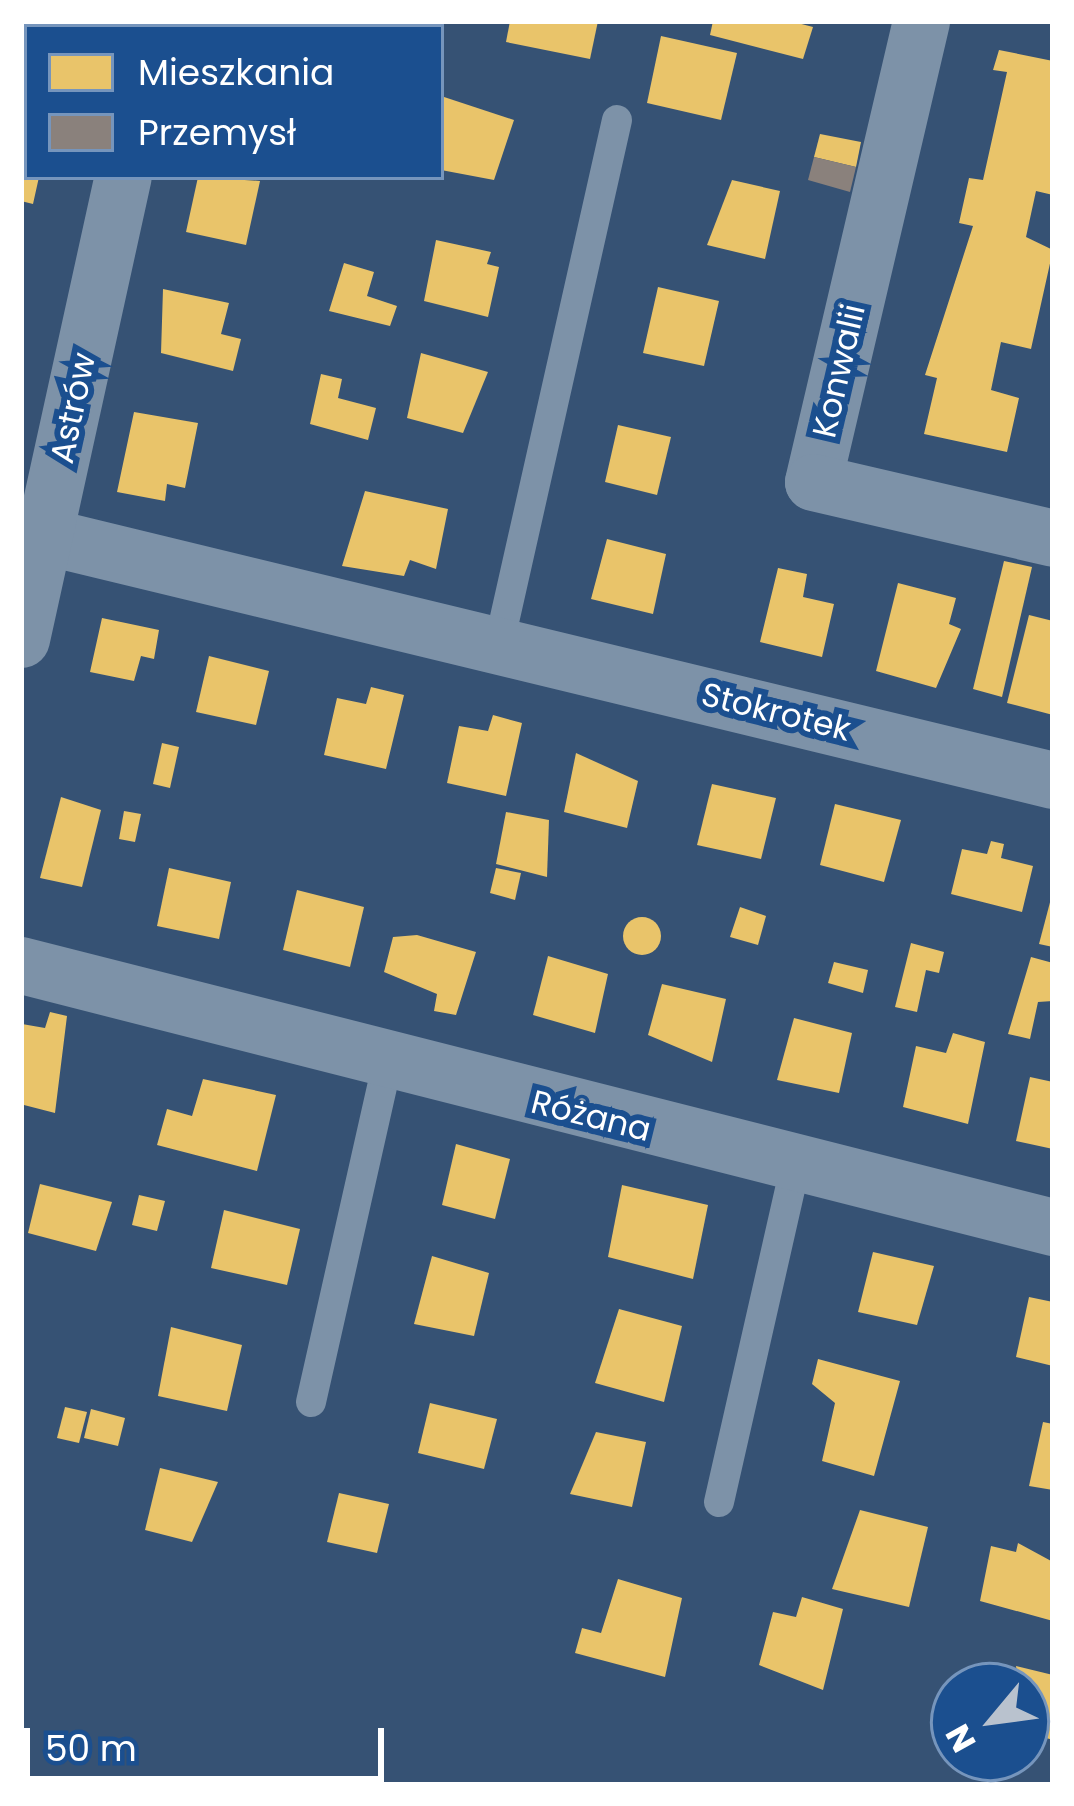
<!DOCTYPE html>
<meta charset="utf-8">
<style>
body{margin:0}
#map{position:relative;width:1074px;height:1806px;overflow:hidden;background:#365274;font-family:Poppins,sans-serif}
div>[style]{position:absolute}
.homes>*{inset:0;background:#e9c46a}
.round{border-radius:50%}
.industry>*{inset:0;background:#8a817c}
.lane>*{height:30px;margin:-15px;padding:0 15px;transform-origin:15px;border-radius:15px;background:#7d92a8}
.street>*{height:57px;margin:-28.5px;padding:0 28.5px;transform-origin:28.5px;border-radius:28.5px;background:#7d92a8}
span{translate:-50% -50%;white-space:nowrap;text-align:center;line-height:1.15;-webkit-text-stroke:12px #1b4f8f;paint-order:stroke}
.street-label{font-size:33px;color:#fff}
.frame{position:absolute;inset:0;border:24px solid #fff;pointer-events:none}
.legend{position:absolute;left:24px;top:24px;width:420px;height:156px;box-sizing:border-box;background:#1b4f8f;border:3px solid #7695bc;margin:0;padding:15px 21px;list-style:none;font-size:36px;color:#fff}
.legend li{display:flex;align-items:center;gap:24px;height:60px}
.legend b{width:60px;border:3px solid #7695bc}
.north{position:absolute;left:930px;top:1662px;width:120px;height:120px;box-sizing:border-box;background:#1b4f8f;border:3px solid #7695bc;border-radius:50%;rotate:241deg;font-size:33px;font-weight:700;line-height:48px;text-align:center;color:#fff}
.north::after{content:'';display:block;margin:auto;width:42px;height:54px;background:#b9c2ce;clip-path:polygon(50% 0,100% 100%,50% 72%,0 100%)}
.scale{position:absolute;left:24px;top:1728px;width:360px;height:54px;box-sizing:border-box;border:6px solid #fff;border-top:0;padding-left:15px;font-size:36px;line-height:42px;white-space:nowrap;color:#fff;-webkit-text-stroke:9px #1b4f8f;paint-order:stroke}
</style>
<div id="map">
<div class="homes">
<div style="clip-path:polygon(510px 21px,598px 21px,590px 59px,506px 42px)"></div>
<div style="clip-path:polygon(713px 21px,790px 21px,813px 27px,803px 59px,710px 35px)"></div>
<div style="clip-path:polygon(661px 36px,737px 53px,721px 120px,647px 103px)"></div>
<div style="clip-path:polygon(999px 50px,1053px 61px,1053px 195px,1036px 191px,1026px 237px,1053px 250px,1031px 349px,1001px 342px,991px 390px,1019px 398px,1007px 452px,924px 434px,937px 378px,925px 375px,973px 226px,959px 223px,969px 178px,983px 180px,1007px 72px,993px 70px)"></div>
<div style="clip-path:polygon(441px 96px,514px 120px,494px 180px,441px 170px)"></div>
<div style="clip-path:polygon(21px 131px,27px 177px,39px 177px,33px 204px,21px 201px)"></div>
<div style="clip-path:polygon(820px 134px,861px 142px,856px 167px,814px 157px)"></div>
<div style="clip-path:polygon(198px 177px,260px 181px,246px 245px,186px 232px)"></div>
<div style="clip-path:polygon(732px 180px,780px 191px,765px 259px,707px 245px)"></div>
<div style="clip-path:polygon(436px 240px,491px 252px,487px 264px,499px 267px,488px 317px,424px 301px)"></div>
<div style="clip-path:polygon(344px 263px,374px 272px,367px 296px,397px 306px,390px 326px,329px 311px)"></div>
<div style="clip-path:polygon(658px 287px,719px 301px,704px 366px,643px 353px)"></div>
<div style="clip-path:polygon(163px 289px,229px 303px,221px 334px,241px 339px,233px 371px,161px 353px)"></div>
<div style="clip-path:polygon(421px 353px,488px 372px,463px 433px,407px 418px)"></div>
<div style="clip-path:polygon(321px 374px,342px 379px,338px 398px,376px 408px,368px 440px,310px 424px)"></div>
<div style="clip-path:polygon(134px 412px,198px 423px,185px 488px,167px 484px,165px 501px,117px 492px)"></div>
<div style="clip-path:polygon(618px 425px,671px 437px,657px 495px,605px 482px)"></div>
<div style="clip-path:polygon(365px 491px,448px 509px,436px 569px,410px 560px,404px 576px,342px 566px)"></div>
<div style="clip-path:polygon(607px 539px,666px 554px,653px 614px,591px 599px)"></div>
<div style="clip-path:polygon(1004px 561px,1032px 567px,1002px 697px,973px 689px)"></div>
<div style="clip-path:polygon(778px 568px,807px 574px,803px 597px,834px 604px,822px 657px,760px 642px)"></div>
<div style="clip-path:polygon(898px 583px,956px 598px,949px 624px,961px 629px,936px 688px,876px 671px)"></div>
<div style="clip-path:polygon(1029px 615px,1053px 621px,1053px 715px,1007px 703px)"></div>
<div style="clip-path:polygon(102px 618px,159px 630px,154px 659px,141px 656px,134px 681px,90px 672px)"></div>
<div style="clip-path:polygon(209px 656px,269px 671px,256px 725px,196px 712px)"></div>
<div style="clip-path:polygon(371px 687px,404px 695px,386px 769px,324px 755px,337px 698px,366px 704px)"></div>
<div style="clip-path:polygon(493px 715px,522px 723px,506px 796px,447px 783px,459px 726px,488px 731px)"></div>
<div style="clip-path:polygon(162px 743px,179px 747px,170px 788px,153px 784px)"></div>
<div style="clip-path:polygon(576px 753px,638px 781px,627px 828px,564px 812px)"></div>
<div style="clip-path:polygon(712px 784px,776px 798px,761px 859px,697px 845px)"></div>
<div style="clip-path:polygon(61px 797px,101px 810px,82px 887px,40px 878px)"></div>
<div style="clip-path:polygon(835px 804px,901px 820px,884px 882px,820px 865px)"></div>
<div style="clip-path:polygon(124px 811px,141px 814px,135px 842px,119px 839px)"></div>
<div style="clip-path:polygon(506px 812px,549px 820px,547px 877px,496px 864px)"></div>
<div style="clip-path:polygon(991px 841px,1004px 844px,1001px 858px,1033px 866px,1022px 912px,951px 894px,962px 849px,987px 854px)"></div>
<div style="clip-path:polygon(169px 868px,231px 882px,219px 939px,157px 926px)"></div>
<div style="clip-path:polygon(496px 868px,521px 873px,515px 900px,490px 893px)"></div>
<div style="clip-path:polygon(297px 890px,364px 907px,350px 967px,283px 950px)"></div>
<div style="clip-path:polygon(1053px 891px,1053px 947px,1039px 944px)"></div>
<div style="clip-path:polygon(740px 907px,766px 916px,758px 945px,730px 937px)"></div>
<div class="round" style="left:623px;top:917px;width:38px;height:38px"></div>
<div style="clip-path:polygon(417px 935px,476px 952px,456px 1015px,434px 1011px,437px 994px,384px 972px,393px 937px)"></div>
<div style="clip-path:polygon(911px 943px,944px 952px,939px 973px,926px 970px,917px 1012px,895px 1007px)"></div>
<div style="clip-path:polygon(548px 956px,608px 974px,595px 1033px,533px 1015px)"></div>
<div style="clip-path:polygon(1031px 957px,1053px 963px,1053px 1001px,1038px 1002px,1030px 1039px,1008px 1034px)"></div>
<div style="clip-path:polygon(834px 962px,868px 970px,863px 993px,828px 983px)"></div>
<div style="clip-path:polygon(662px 984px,726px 999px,712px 1062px,648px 1035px)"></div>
<div style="clip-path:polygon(50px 1012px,67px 1016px,55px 1113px,24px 1105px,21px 1090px,22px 1024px,45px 1028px)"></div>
<div style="clip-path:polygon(794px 1018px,852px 1033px,839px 1093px,777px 1080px)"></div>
<div style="clip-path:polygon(953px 1033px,985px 1042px,968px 1124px,903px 1107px,916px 1046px,946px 1053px)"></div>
<div style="clip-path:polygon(1030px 1077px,1053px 1082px,1053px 1149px,1016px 1141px)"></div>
<div style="clip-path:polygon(203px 1079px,276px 1095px,257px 1171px,157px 1145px,167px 1109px,192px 1116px)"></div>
<div style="clip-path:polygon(456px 1144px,510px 1159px,495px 1219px,442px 1205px)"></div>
<div style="clip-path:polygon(40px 1184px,112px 1202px,96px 1251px,28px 1233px)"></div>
<div style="clip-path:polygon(622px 1185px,708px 1205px,693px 1279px,608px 1257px)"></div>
<div style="clip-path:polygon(139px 1195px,165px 1201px,157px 1231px,132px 1225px)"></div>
<div style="clip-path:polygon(224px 1210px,300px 1229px,287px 1285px,211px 1268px)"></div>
<div style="clip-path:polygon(873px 1252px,934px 1266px,917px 1325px,858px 1312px)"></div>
<div style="clip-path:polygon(432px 1256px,489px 1273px,474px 1336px,414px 1324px)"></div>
<div style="clip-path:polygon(1029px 1297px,1053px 1302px,1053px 1366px,1016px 1357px)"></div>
<div style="clip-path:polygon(619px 1309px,682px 1326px,664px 1402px,595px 1383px)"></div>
<div style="clip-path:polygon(171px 1327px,242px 1345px,227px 1411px,158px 1396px)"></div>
<div style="clip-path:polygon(818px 1359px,900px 1381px,874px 1476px,822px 1461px,835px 1403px,812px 1384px)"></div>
<div style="clip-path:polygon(430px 1403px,497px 1419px,484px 1469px,418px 1453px)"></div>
<div style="clip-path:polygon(65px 1407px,87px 1412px,79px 1443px,57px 1438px)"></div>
<div style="clip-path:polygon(91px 1409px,125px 1418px,118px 1446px,84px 1438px)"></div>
<div style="clip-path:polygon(1043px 1422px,1053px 1424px,1053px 1490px,1029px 1486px)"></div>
<div style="clip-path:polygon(596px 1432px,646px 1442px,632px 1507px,570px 1494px)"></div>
<div style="clip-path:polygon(160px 1468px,218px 1482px,192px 1542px,145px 1530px)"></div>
<div style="clip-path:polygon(339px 1493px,389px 1504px,377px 1553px,327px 1542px)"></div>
<div style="clip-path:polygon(860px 1510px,928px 1527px,909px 1607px,832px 1589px)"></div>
<div style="clip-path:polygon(1018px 1543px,1053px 1562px,1053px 1621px,980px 1601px,991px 1546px,1016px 1552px)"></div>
<div style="clip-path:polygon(618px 1579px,682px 1598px,665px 1677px,575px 1653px,582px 1628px,601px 1633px)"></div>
<div style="clip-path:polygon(802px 1597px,843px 1609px,823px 1690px,759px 1665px,773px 1612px,796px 1617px)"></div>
<div style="clip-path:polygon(1016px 1666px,1053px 1675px,1053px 1740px,1026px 1732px)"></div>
</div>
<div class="industry">
<div style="clip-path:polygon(814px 157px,856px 167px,850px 192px,808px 180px)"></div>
</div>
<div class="lane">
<div style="left:499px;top:644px;width:537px;rotate:-77.31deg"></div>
<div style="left:311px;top:1402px;width:345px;rotate:-77.3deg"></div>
<div style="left:719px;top:1502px;width:344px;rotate:-77.2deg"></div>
</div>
<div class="street">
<div style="left:921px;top:21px;width:473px;rotate:103.2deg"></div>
<div style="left:813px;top:482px;width:246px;rotate:13.1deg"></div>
<div style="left:156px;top:27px;width:6px;rotate:-81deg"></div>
<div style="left:45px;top:536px;width:1037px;rotate:13.61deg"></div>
<div style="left:21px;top:639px;width:473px;rotate:-77.6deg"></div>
<div style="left:21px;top:965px;width:1065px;rotate:14.25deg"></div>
</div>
<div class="street-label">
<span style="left:839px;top:371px;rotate:-77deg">Konwalii</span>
<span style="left:73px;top:408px;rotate:-78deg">Astrów</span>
<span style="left:776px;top:712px;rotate:14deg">Stokrotek</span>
<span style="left:591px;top:1116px;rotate:14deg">Różana</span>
</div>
<div class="frame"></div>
<ul class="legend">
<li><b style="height:33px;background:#e9c46a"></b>Mieszkania</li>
<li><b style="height:33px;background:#8a817c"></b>Przemysł</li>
</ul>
<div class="north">N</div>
<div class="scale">50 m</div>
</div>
